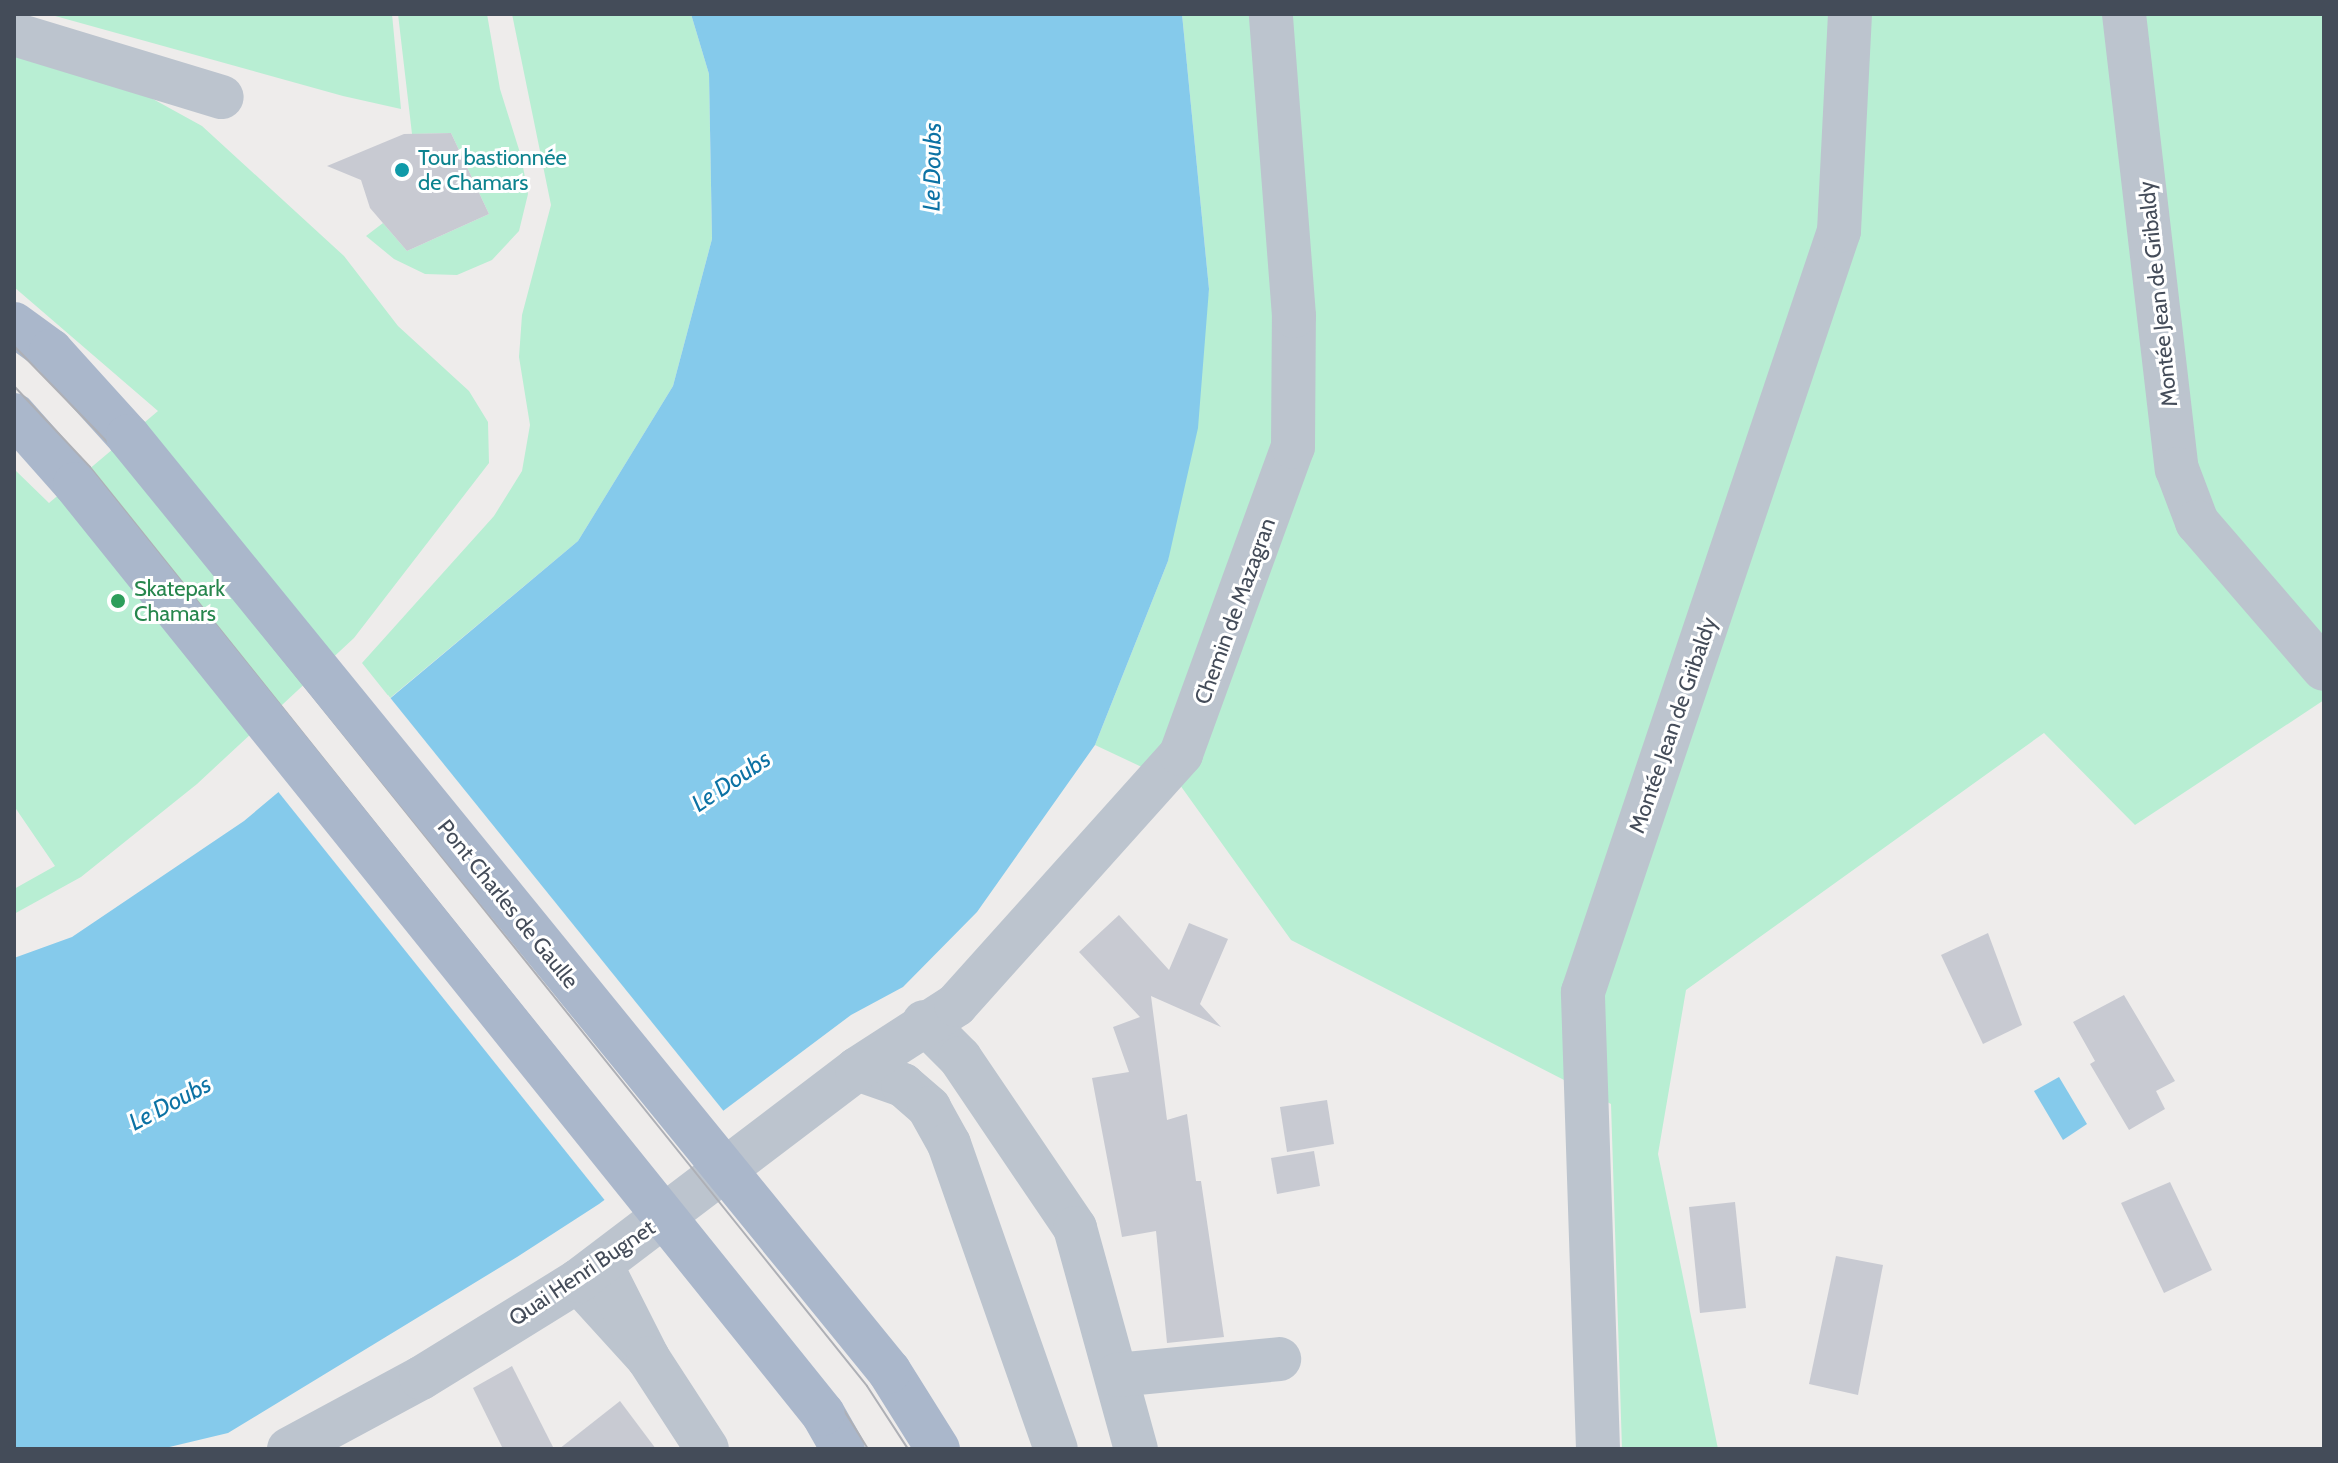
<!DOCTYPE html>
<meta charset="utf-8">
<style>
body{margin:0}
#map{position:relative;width:2338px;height:1463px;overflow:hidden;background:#eeeceb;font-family:Cabin,sans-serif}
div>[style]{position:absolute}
.green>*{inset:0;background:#b8eed3}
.water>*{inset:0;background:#85caeb}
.pier>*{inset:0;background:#eeeceb}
.building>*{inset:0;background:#c8cad2}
.minor>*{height:44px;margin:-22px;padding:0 22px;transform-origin:22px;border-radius:22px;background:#bcc4ce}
.major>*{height:44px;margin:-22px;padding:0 22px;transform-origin:22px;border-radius:22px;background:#aab7cb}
.tram>*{height:2px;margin:-1px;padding:0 1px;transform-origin:1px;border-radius:1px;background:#aeb0b6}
.major-bridge>*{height:44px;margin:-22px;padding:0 22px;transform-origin:22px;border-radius:22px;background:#aab7cb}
.dots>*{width:22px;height:22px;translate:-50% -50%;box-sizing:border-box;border:4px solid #fff;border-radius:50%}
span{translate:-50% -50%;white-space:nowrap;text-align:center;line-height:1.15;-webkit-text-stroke:6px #fff;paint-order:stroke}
.culture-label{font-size:22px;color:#0d838f}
.left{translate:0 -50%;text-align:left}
.street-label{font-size:22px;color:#444c59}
.leisure-label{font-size:22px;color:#27864d}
.water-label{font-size:24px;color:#0c72a4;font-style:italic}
.frame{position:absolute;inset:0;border:16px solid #444c59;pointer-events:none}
</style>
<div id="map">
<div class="green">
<div style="clip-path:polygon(48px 14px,392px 14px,401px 109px,343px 96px)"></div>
<div style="clip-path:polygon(398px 14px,487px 14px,500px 89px,521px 156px,528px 194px,519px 231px,492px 260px,457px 275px,425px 274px,394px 259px,366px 236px,383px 223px,407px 251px,489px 214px,451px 133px,412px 134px)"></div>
<div style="clip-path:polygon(512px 14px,691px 14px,709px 74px,712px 239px,673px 386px,578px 541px,390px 698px,362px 663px,494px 516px,522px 471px,530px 425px,519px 357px,522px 315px,551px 205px)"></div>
<div style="clip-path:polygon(1182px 14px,2324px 14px,2324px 700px,2135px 825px,2044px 733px,1686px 990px,1658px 1154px,1718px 1449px,1622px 1449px,1611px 1104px,1291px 940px,1180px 785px,1095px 745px,1168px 561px,1209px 289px)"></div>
<div style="clip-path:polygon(14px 43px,93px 66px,202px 126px,344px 256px,398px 326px,469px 391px,488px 422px,489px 463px,354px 638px,197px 784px,81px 877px,14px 914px,14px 889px,55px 866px,14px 806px,14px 469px,49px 503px,158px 411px,14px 287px)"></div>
</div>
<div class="water">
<div style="clip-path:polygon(691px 14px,1182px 14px,1209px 289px,1198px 428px,1168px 561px,1095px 745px,977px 912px,903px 987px,851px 1015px,599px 1204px,517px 1257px,228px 1433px,161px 1449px,14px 1449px,14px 958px,72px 937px,244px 821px,578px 541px,673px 386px,712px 239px,709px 74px)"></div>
<div style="clip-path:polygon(2059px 1077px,2087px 1124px,2063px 1140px,2034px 1091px)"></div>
</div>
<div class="pier">
<div style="clip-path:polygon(388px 695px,726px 1114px,607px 1203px,276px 789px)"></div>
</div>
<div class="building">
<div style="clip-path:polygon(451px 133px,489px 214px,407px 251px,370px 208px,361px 180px,327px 166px,404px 134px)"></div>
<div style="clip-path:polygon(1119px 915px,1169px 970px,1189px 923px,1228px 939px,1200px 1004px,1221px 1027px,1151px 996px,1167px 1120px,1187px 1114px,1196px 1181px,1201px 1181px,1224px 1337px,1167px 1343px,1156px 1231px,1122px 1237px,1092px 1078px,1129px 1072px,1113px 1027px,1140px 1017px,1079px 952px)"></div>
<div style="clip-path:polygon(1988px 933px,2022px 1025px,1983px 1044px,1941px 955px)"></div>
<div style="clip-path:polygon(2124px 995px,2175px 1081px,2156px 1091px,2165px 1109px,2129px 1130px,2090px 1064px,2095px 1061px,2073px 1022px)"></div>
<div style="clip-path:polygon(1327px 1100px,1334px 1144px,1287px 1152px,1280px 1107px)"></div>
<div style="clip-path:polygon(1314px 1151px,1320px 1186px,1277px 1194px,1271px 1158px)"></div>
<div style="clip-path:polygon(2170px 1182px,2212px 1270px,2164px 1293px,2121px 1203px)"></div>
<div style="clip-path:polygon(1735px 1202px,1746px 1308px,1700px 1313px,1689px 1207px)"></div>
<div style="clip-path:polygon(1836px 1256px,1883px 1265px,1858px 1395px,1809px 1384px)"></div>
<div style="clip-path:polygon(512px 1366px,554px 1449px,503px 1449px,473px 1388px)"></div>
<div style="clip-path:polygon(620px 1401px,656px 1449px,559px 1449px)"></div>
</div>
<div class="minor">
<div style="left:2124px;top:14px;width:458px;rotate:83.4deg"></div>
<div style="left:2177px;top:469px;width:57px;rotate:69.3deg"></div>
<div style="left:2197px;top:522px;width:194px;rotate:49.2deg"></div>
<div style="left:14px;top:34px;width:217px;rotate:16.9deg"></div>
<div style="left:924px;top:1022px;width:51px;rotate:45deg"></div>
<div style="left:960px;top:1058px;width:205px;rotate:55.9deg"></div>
<div style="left:1075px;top:1228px;width:229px;rotate:74.6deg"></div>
<div style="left:857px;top:1069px;width:49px;rotate:19.2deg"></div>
<div style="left:903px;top:1085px;width:35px;rotate:41deg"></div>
<div style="left:929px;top:1108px;width:41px;rotate:60.9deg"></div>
<div style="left:949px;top:1144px;width:323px;rotate:70.7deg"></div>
<div style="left:578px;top:1281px;width:104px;rotate:47.7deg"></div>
<div style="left:648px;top:1358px;width:104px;rotate:-116.8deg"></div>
<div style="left:648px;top:1358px;width:108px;rotate:57deg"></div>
<div style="left:1117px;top:1375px;width:163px;rotate:-5.6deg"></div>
<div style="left:289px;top:1449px;width:150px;rotate:-28.3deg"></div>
<div style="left:421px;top:1378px;width:185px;rotate:-31.7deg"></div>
<div style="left:578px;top:1281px;width:350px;rotate:-37.2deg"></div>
<div style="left:857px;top:1069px;width:118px;rotate:-32.9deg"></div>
<div style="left:956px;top:1005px;width:337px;rotate:-48.1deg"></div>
<div style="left:1181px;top:754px;width:327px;rotate:-70deg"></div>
<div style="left:1293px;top:447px;width:131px;rotate:-89.6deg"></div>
<div style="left:1294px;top:316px;width:303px;rotate:-94.4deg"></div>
<div style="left:1598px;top:1449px;width:457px;rotate:-91.9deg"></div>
<div style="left:1583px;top:992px;width:803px;rotate:-71.41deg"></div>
<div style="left:1839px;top:231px;width:217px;rotate:-87.1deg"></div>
</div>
<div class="major">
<div style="left:14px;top:324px;width:46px;rotate:36.1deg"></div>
<div style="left:51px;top:351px;width:115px;rotate:47.8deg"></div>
<div style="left:14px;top:415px;width:92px;rotate:48.5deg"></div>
<div style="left:889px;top:1371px;width:92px;rotate:57.9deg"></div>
<div style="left:823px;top:1414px;width:40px;rotate:60.3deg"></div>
</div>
<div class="tram">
<div style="left:14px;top:346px;width:144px;rotate:45.8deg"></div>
<div style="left:114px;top:449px;width:1202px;rotate:51.21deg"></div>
<div style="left:867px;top:1386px;width:75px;rotate:56.9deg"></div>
<div style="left:14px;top:386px;width:111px;rotate:46.8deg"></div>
<div style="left:90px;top:467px;width:1200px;rotate:51.33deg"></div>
<div style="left:840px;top:1404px;width:53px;rotate:58.1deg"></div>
</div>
<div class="major-bridge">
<div style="left:128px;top:436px;width:1206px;rotate:50.86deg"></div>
<div style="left:75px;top:484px;width:1193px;rotate:51.19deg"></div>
</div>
<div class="dots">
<div style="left:402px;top:170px;background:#0f9aa8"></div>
<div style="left:118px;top:601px;background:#2e9e5b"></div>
</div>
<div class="culture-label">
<span class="left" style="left:418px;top:170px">Tour bastionnée<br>de Chamars</span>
</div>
<div class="street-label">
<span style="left:2158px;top:294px;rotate:-96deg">Montée Jean de Gribaldy</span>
<span style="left:1235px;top:611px;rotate:-70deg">Chemin de Mazagran</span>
<span style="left:1673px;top:725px;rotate:-71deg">Montée Jean de Gribaldy</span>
<span style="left:508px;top:904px;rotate:51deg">Pont Charles de Gaulle</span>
<span style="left:582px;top:1273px;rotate:-34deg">Quai Henri Bugnet</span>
</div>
<div class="leisure-label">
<span class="left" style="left:134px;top:601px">Skatepark<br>Chamars</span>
</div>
<div class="water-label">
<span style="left:932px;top:167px;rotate:-89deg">Le Doubs</span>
<span style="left:731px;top:781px;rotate:-34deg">Le Doubs</span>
<span style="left:170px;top:1103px;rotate:-28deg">Le Doubs</span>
</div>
<div class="frame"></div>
</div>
